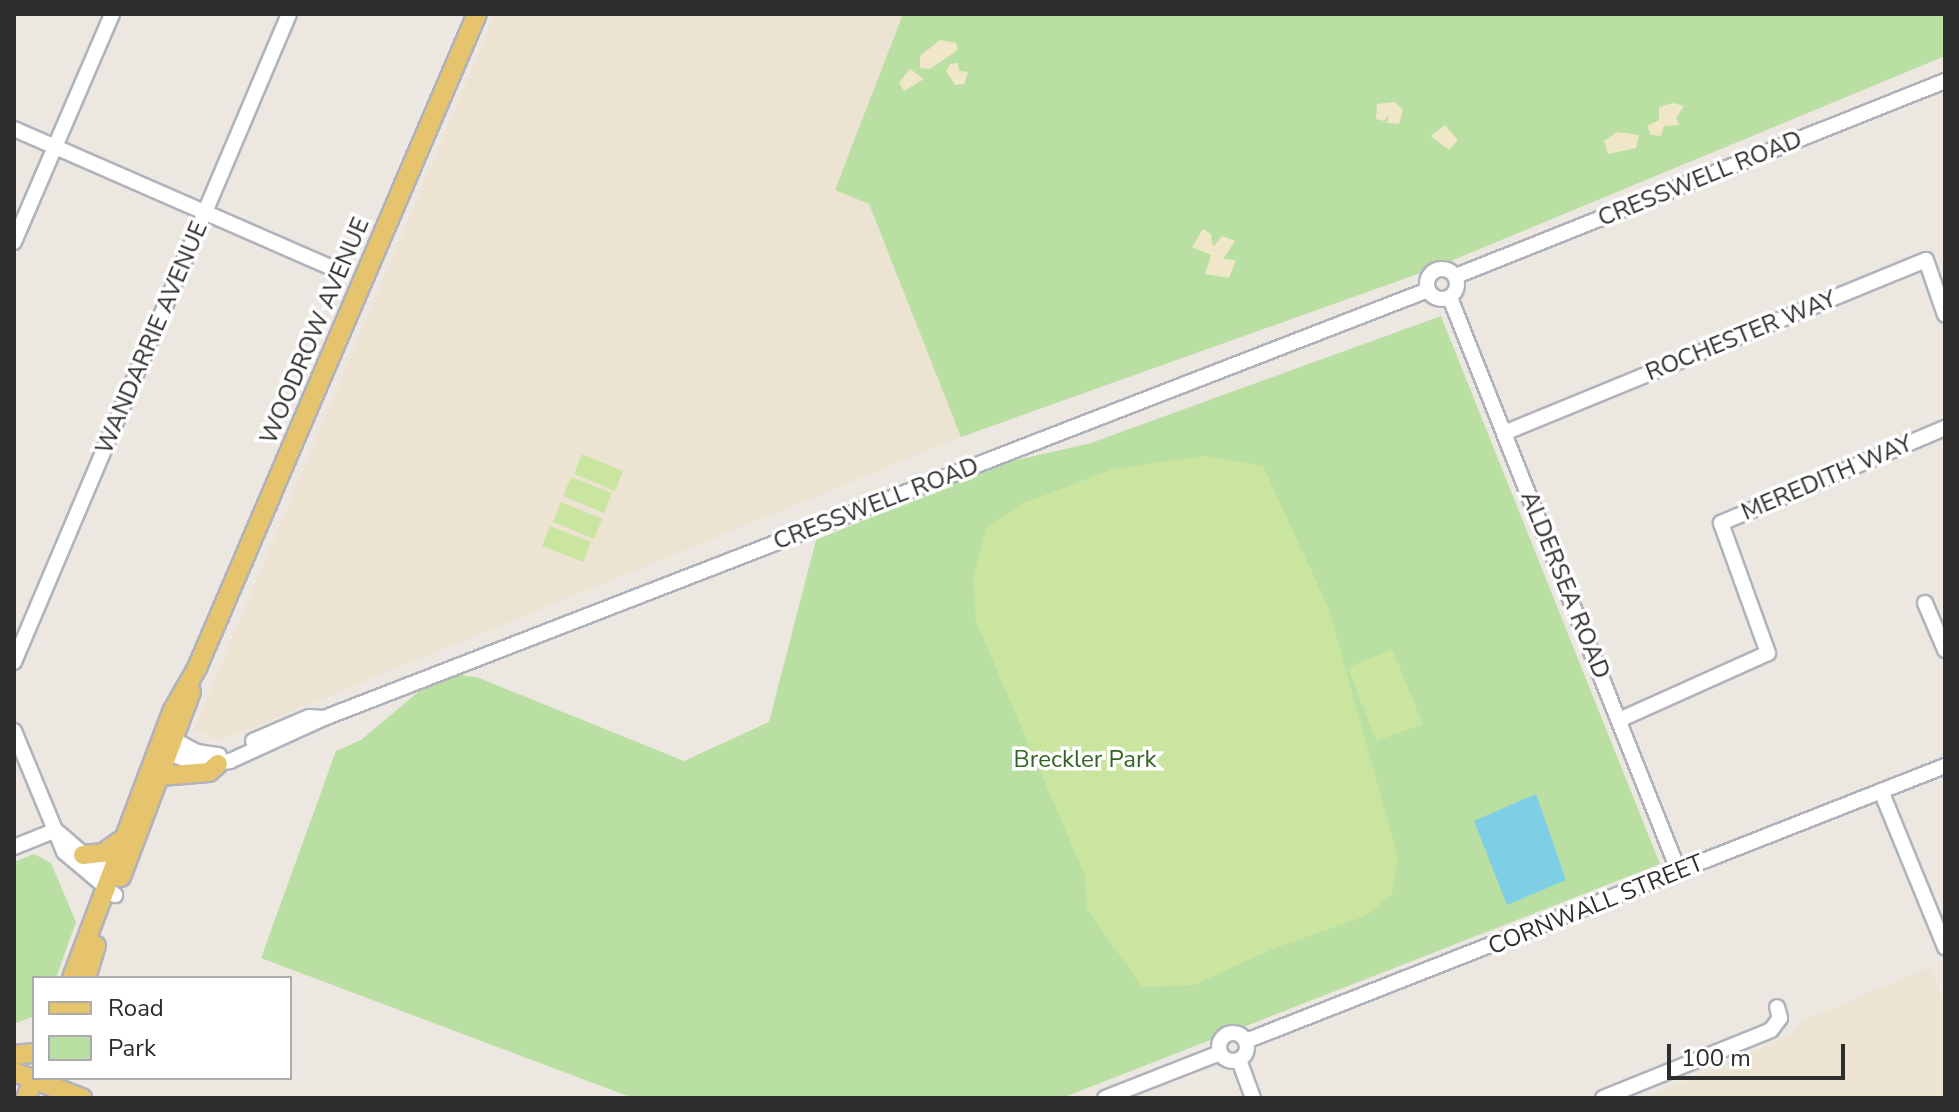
<!DOCTYPE html>
<style>
body{margin:0}
#map{position:relative;width:1959px;height:1112px;overflow:hidden;background:#ede7e1;font-family:"Nunito Sans",sans-serif}
div>[style]{position:absolute}
.education>*{inset:0;background:#ede3d2}
.green>*{inset:0;background:#b9dfa2}
.sand>*{inset:0;background:#efe7c7}
.pitch>*{inset:0;background:#cae59f}
.water>*{inset:0;background:#7ecee5}
.roads{filter:drop-shadow(2px 0 #b1b3bc) drop-shadow(-2px 0 #b1b3bc) drop-shadow(0 2px #b1b3bc) drop-shadow(0 -2px #b1b3bc)}
.minor>*{height:14px;margin:-7px;padding:0 7px;transform-origin:7px;border-radius:7px;background:#fff}
.minor>.ring{margin:-7px;padding:0;box-sizing:content-box;background:none;border:14px solid #fff;border-radius:50%}
.major>*{height:18px;margin:-9px;padding:0 9px;transform-origin:9px;border-radius:9px;background:#e6c46d}
span{translate:-50% -50%;white-space:nowrap;text-align:center;line-height:1.15;-webkit-text-stroke:7px #fff;paint-order:stroke}
.street-label{font-size:24px;color:#2d2d2d}
.park-label{font-size:24px;color:#326521}
.frame{position:absolute;inset:0;border:16px solid #2d2d2d;pointer-events:none}
.legend{position:absolute;left:32px;top:976px;width:260px;height:104px;box-sizing:border-box;background:#fff;border:2px solid #ababab;margin:0;padding:10px 14px;list-style:none;font-size:24px;color:#2d2d2d}
.legend li{display:flex;align-items:center;gap:16px;height:40px}
.legend b{width:40px;border:2px solid #ababab}
.scale{position:absolute;left:1667px;top:1044px;width:178px;height:36px;box-sizing:border-box;border:4px solid #2d2d2d;border-top:0;padding-left:10px;font-size:24px;line-height:28px;white-space:nowrap;color:#2d2d2d;-webkit-text-stroke:6px #fff;paint-order:stroke}
</style>
<div id="map">
<div class="education">
<div style="clip-path:polygon(495px 14px,903px 14px,836px 189px,868px 203px,961px 437px,219px 741px,194px 729px)"></div>
<div style="clip-path:polygon(1930px 967px,1945px 1005px,1945px 1098px,1646px 1098px,1791px 1035px,1802px 1021px)"></div>
</div>
<div class="green">
<div style="clip-path:polygon(903px 14px,1945px 14px,1945px 56px,1429px 270px,961px 437px,869px 204px,835px 190px)"></div>
<div style="clip-path:polygon(1441px 316px,1660px 864px,1062px 1098px,633px 1098px,261px 958px,336px 751px,361px 740px,442px 672px,479px 678px,684px 761px,769px 722px,816px 540px,996px 465px,1091px 443px)"></div>
<div style="clip-path:polygon(34px 854px,51px 863px,76px 922px,56px 978px,34px 978px,34px 1016px,14px 1024px,14px 862px)"></div>
</div>
<div class="sand">
<div style="clip-path:polygon(940px 40px,956px 43px,958px 50px,930px 69px,920px 68px,920px 56px)"></div>
<div style="clip-path:polygon(950px 64px,958px 63px,959px 71px,968px 72px,964px 84px,955px 85px,946px 71px)"></div>
<div style="clip-path:polygon(910px 69px,924px 79px,904px 91px,899px 83px)"></div>
<div style="clip-path:polygon(1395px 102px,1403px 110px,1399px 124px,1387px 123px,1389px 115px,1384px 121px,1376px 119px,1377px 104px)"></div>
<div style="clip-path:polygon(1673px 103px,1684px 106px,1676px 118px,1679px 125px,1664px 126px,1661px 136px,1651px 135px,1647px 126px,1659px 120px,1659px 107px)"></div>
<div style="clip-path:polygon(1445px 125px,1458px 140px,1449px 150px,1431px 136px)"></div>
<div style="clip-path:polygon(1617px 132px,1639px 135px,1636px 148px,1608px 154px,1604px 141px)"></div>
<div style="clip-path:polygon(1203px 229px,1211px 234px,1213px 247px,1222px 236px,1235px 241px,1223px 259px,1236px 260px,1229px 278px,1205px 274px,1211px 255px,1192px 247px)"></div>
</div>
<div class="pitch">
<div style="clip-path:polygon(582px 454px,623px 471px,615px 491px,574px 474px)"></div>
<div style="clip-path:polygon(1203px 456px,1263px 466px,1329px 609px,1398px 858px,1392px 894px,1365px 916px,1270px 950px,1194px 985px,1142px 987px,1087px 909px,1085px 876px,976px 621px,973px 579px,986px 528px,1019px 505px,1113px 469px)"></div>
<div style="clip-path:polygon(571px 477px,612px 493px,604px 513px,563px 496px)"></div>
<div style="clip-path:polygon(561px 502px,602px 519px,594px 539px,553px 522px)"></div>
<div style="clip-path:polygon(550px 526px,591px 542px,583px 562px,542px 546px)"></div>
<div style="clip-path:polygon(1392px 649px,1423px 724px,1376px 741px,1348px 668px)"></div>
</div>
<div class="water">
<div style="clip-path:polygon(1536px 794px,1566px 880px,1507px 905px,1474px 821px)"></div>
</div>
<div class="roads">
<div class="minor">
<div style="left:14px;top:129px;width:349px;rotate:23.6deg"></div>
<div style="left:14px;top:242px;width:248px;rotate:-66.7deg"></div>
<div class="ring" style="left:1427px;top:269px;width:16px;height:16px"></div>
<div style="left:1456px;top:276px;width:526px;rotate:-21.74deg"></div>
<div style="left:1450px;top:298px;width:618px;rotate:68.25deg"></div>
<div style="left:1504px;top:433px;width:456px;rotate:-22.3deg"></div>
<div style="left:1926px;top:260px;width:58px;rotate:70.9deg"></div>
<div style="left:1925px;top:603px;width:51px;rotate:66.9deg"></div>
<div style="left:14px;top:662px;width:704px;rotate:-67deg"></div>
<div style="left:1619px;top:720px;width:163px;rotate:-24.2deg"></div>
<div style="left:1768px;top:653px;width:138px;rotate:-109.9deg"></div>
<div style="left:1721px;top:523px;width:243px;rotate:-23deg"></div>
<div style="left:14px;top:731px;width:131px;rotate:67.5deg"></div>
<div style="left:64px;top:852px;width:67px;rotate:40.1deg"></div>
<div style="left:165px;top:735px;width:36px;rotate:28deg"></div>
<div style="left:197px;top:752px;width:22px;rotate:8deg"></div>
<div style="left:253px;top:741px;width:61px;rotate:-23.2deg"></div>
<div style="left:309px;top:717px;width:15px;rotate:4deg"></div>
<div style="left:161px;top:750px;width:36px;rotate:21deg"></div>
<div style="left:195px;top:763px;width:35px;rotate:-3deg"></div>
<div style="left:230px;top:761px;width:103px;rotate:-24.6deg"></div>
<div style="left:324px;top:718px;width:1184px;rotate:-21.19deg"></div>
<div style="left:1881px;top:791px;width:169px;rotate:67.7deg"></div>
<div style="left:59px;top:833px;width:49px;rotate:40.9deg"></div>
<div style="left:96px;top:865px;width:26px;rotate:23deg"></div>
<div style="left:14px;top:847px;width:45px;rotate:-22deg"></div>
<div class="ring" style="left:1219px;top:1033px;width:14px;height:14px"></div>
<div style="left:1246px;top:1041px;width:751px;rotate:-21.48deg"></div>
<div style="left:1239px;top:1060px;width:40px;rotate:69.8deg"></div>
<div style="left:1105px;top:1098px;width:123px;rotate:-21.4deg"></div>
<div style="left:1603px;top:1098px;width:181px;rotate:-22deg"></div>
<div style="left:1771px;top:1030px;width:15px;rotate:-53deg"></div>
<div style="left:1780px;top:1018px;width:11px;rotate:-105deg"></div>
</div>
<div class="major">
<div style="left:161px;top:776px;width:48px;rotate:-4.8deg"></div>
<div style="left:209px;top:772px;width:12px;rotate:-42deg"></div>
<div style="left:83px;top:855px;width:20px;rotate:-6deg"></div>
<div style="left:103px;top:853px;width:21px;rotate:-35deg"></div>
<div style="left:121px;top:877px;width:198px;rotate:-69.3deg"></div>
<div style="left:72px;top:978px;width:284px;rotate:-69.4deg"></div>
<div style="left:172px;top:712px;width:51px;rotate:-60.4deg"></div>
<div style="left:197px;top:668px;width:711px;rotate:-66.82deg"></div>
<div style="left:86px;top:978px;width:34px;rotate:-73deg"></div>
<div style="left:14px;top:1055px;width:20px;rotate:-6deg"></div>
<div style="left:14px;top:1072px;width:73px;rotate:20.9deg"></div>
<div style="left:26px;top:1098px;width:22px;rotate:-68deg"></div>
</div>
</div>
<div class="street-label">
<span style="left:1700px;top:179px;rotate:-22deg">CRESSWELL ROAD</span>
<span style="left:315px;top:331px;rotate:-67deg">WOODROW AVENUE</span>
<span style="left:1741px;top:336px;rotate:-22deg">ROCHESTER WAY</span>
<span style="left:152px;top:338px;rotate:-67deg">WANDARRIE AVENUE</span>
<span style="left:1827px;top:478px;rotate:-23deg">MEREDITH WAY</span>
<span style="left:876px;top:504px;rotate:-21deg">CRESSWELL ROAD</span>
<span style="left:1565px;top:585px;rotate:68deg">ALDERSEA ROAD</span>
<span style="left:1596px;top:905px;rotate:-22deg">CORNWALL STREET</span>
</div>
<div class="park-label">
<span style="left:1085px;top:760px">Breckler Park</span>
</div>
<div class="frame"></div>
<ul class="legend">
<li><b style="height:10px;background:#e6c46d"></b>Road</li>
<li><b style="height:22px;background:#b9dfa2"></b>Park</li>
</ul>
<div class="scale">100 m</div>
</div>
